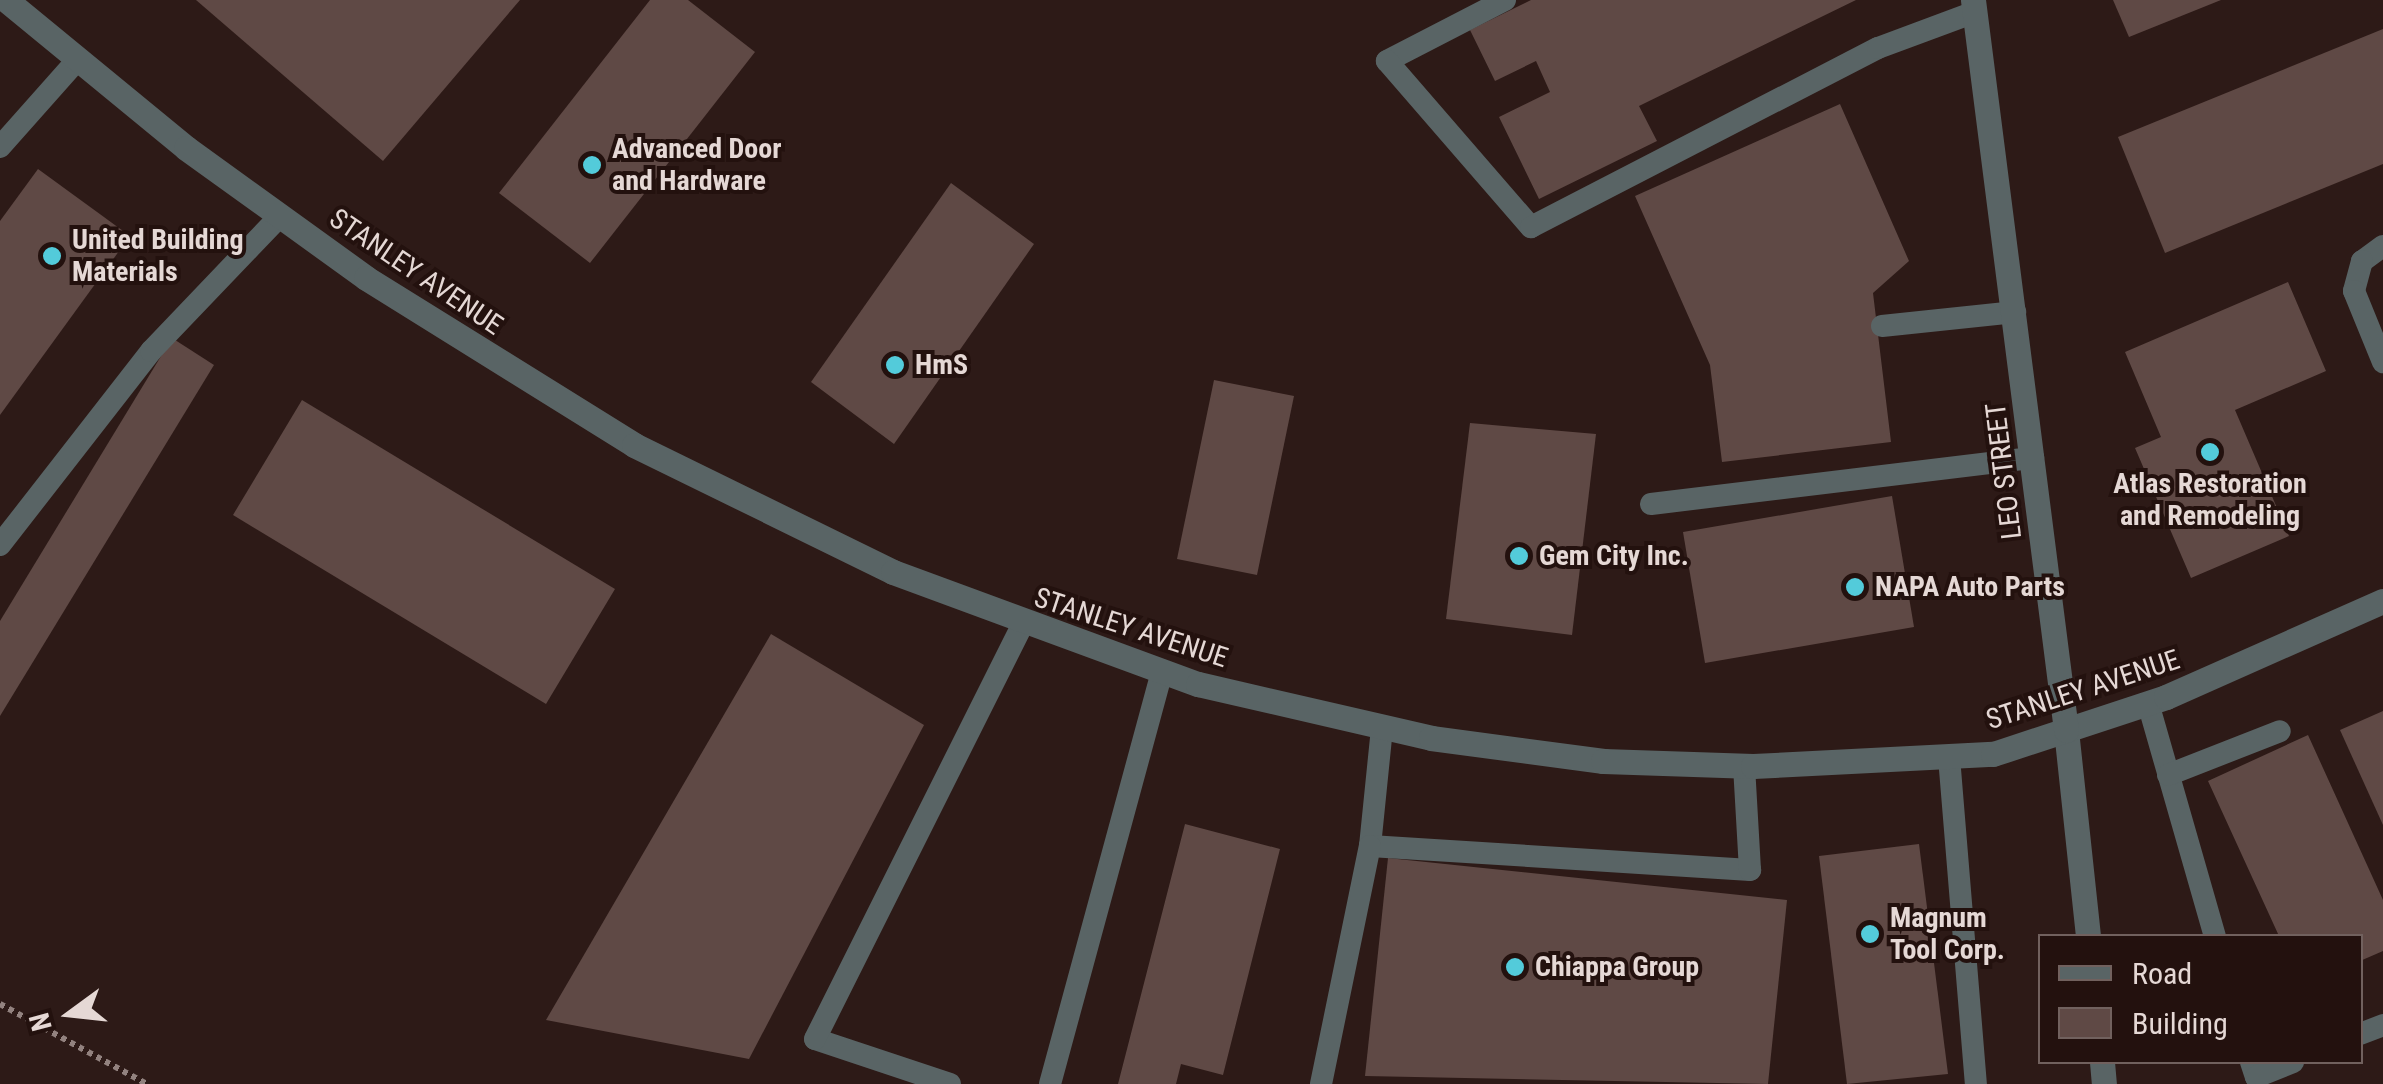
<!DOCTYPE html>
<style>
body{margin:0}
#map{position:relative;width:2383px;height:1084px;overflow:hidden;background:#2d1a17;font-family:"Roboto Condensed",sans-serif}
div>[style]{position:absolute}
.building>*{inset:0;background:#5f4945}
.path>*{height:6px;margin-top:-3px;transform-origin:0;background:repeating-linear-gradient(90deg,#92827f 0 5px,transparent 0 10px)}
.service>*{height:22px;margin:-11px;padding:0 11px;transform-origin:11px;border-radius:11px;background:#596465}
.minor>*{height:25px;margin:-12.5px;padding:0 12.5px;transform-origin:12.5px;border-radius:12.5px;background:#596465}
.tertiary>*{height:25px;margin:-12.5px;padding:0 12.5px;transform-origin:12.5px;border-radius:12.5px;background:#596465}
.dots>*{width:28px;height:28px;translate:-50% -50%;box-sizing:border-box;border:5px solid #23110e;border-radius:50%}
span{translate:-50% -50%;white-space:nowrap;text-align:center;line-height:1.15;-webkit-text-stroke:8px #23110e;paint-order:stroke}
.poi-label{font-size:28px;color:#e5d8d5;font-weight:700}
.left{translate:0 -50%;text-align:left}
.street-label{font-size:28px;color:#e5d8d5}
.legend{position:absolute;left:2038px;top:934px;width:325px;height:130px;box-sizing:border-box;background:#23110e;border:2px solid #71615e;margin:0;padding:12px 18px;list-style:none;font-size:30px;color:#e5d8d5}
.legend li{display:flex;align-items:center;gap:20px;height:50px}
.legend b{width:50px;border:2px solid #71615e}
.north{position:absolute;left:20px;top:964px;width:100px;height:100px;-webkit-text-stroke:8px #23110e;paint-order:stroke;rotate:255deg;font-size:28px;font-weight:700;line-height:40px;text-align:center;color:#e5d8d5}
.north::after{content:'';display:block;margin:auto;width:35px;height:45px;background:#e5d8d5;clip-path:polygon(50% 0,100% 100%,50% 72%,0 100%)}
</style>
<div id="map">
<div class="building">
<div style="clip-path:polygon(196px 0,520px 0,383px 161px)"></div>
<div style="clip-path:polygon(650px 0,688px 0,755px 52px,590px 263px,499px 193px)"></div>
<div style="clip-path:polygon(1531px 0,1856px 0,1639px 106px,1657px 141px,1539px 199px,1499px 117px,1550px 92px,1536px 61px,1495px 81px,1470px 30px)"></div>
<div style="clip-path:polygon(2113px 0,2221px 0,2129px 37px)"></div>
<div style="clip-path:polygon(2383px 29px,2383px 164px,2165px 253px,2118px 137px)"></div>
<div style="clip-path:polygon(1840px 104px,1909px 261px,1873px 293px,1891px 442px,1722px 462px,1710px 365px,1635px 196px)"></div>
<div style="clip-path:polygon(38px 169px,130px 236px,0 415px,0 221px)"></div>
<div style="clip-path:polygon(951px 183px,1034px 244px,894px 444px,811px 382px)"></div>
<div style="clip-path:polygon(2288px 282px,2326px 371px,2235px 410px,2289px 536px,2191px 578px,2135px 448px,2161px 437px,2125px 352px)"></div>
<div style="clip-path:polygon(172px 338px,214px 365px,0 716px,0 621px)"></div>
<div style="clip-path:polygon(1214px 380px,1294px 396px,1257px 575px,1177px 559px)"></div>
<div style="clip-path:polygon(302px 400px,615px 589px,546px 704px,233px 515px)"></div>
<div style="clip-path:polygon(1470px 423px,1596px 434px,1572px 635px,1446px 619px)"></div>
<div style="clip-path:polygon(1892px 496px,1914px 627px,1705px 663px,1683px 532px)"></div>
<div style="clip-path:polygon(771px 634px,924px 725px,749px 1059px,546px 1020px)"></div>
<div style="clip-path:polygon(2383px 711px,2383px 825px,2340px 730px)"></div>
<div style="clip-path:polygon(2308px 735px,2383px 900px,2383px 951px,2360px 961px,2360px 936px,2279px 936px,2208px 781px)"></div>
<div style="clip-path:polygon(1185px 824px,1280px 849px,1223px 1075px,1181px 1064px,1176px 1084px,1118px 1084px)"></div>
<div style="clip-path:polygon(1919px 844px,1948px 1074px,1847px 1084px,1819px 856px)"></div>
<div style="clip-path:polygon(1388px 858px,1787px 900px,1768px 1084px,1365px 1076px)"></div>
</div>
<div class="path">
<div style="left:0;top:1004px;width:167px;rotate:28.6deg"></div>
</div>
<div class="service">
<div style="left:1505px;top:0;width:133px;rotate:152.7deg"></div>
<div style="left:1387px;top:61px;width:220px;rotate:49.1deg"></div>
<div style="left:1531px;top:227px;width:390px;rotate:-27.3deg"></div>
<div style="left:1878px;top:48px;width:103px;rotate:-20.4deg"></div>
<div style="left:0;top:147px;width:118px;rotate:-48.4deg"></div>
<div style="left:2383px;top:246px;width:26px;rotate:144deg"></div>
<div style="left:2362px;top:261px;width:31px;rotate:105deg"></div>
<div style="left:2354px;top:291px;width:77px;rotate:67.8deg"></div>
<div style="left:1882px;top:326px;width:134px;rotate:-6deg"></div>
<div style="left:1651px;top:504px;width:385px;rotate:-6.9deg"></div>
<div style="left:0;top:545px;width:246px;rotate:-52.1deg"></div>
<div style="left:151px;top:351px;width:187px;rotate:-46.3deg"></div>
<div style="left:2148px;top:703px;width:242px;rotate:74deg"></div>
<div style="left:1382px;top:728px;width:119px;rotate:95.8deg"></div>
<div style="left:1370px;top:846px;width:381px;rotate:3.6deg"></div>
<div style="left:1750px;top:870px;width:104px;rotate:-93.3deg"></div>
<div style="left:1949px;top:757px;width:328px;rotate:85.3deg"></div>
<div style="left:2168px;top:775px;width:120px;rotate:-21.4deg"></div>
<div style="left:2360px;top:1034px;width:25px;rotate:-21deg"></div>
<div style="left:2251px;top:1062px;width:16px;rotate:72deg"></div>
<div style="left:2256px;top:1077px;width:40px;rotate:-22deg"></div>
<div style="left:950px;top:1084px;width:142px;rotate:-161.6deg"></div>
<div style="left:815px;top:1039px;width:463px;rotate:-63.4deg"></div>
<div style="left:1050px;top:1084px;width:427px;rotate:-74.8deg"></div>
<div style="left:1321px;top:1084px;width:243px;rotate:-78.4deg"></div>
</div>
<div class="minor">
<div style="left:2066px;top:730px;width:207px;rotate:83.9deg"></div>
<div style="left:2102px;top:1062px;width:22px;rotate:85deg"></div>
</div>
<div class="tertiary">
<div style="left:6px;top:0;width:233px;rotate:39.4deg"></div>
<div style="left:186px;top:148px;width:222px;rotate:35.8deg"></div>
<div style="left:366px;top:278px;width:316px;rotate:31.9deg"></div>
<div style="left:634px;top:445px;width:288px;rotate:26.1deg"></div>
<div style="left:893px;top:572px;width:325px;rotate:20.2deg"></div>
<div style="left:1198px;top:684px;width:239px;rotate:13deg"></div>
<div style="left:1431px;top:738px;width:174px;rotate:7.6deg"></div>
<div style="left:1603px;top:761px;width:150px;rotate:1.9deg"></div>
<div style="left:1753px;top:766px;width:240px;rotate:-2.9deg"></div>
<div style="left:1993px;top:754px;width:182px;rotate:-18.2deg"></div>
<div style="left:2166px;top:697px;width:237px;rotate:-23.9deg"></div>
<div style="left:1973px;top:0;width:736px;rotate:82.74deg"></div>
</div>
<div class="dots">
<div style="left:592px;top:165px;background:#53cbda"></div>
<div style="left:52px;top:256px;background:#53cbda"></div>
<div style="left:895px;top:365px;background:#53cbda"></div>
<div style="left:2210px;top:452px;background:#53cbda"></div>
<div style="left:1519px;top:556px;background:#53cbda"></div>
<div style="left:1855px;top:587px;background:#53cbda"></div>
<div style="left:1870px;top:934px;background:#53cbda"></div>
<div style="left:1515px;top:967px;background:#53cbda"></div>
</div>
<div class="poi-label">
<span class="left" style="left:612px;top:165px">Advanced Door<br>and Hardware</span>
<span class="left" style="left:72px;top:256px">United Building<br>Materials</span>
<span class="left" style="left:915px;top:365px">HmS</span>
<span style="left:2210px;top:500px">Atlas Restoration<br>and Remodeling</span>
<span class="left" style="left:1539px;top:556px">Gem City Inc.</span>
<span class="left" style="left:1875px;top:587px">NAPA Auto Parts</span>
<span class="left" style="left:1890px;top:934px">Magnum<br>Tool Corp.</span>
<span class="left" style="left:1535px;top:967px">Chiappa Group</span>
</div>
<div class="street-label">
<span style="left:416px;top:272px;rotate:34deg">STANLEY AVENUE</span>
<span style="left:2004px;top:471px;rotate:-97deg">LEO STREET</span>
<span style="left:1131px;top:628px;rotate:18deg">STANLEY AVENUE</span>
<span style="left:2083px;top:690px;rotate:-18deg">STANLEY AVENUE</span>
</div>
<ul class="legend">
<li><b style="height:12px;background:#596465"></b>Road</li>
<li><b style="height:28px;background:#5f4945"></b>Building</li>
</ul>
<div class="north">N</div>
</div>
